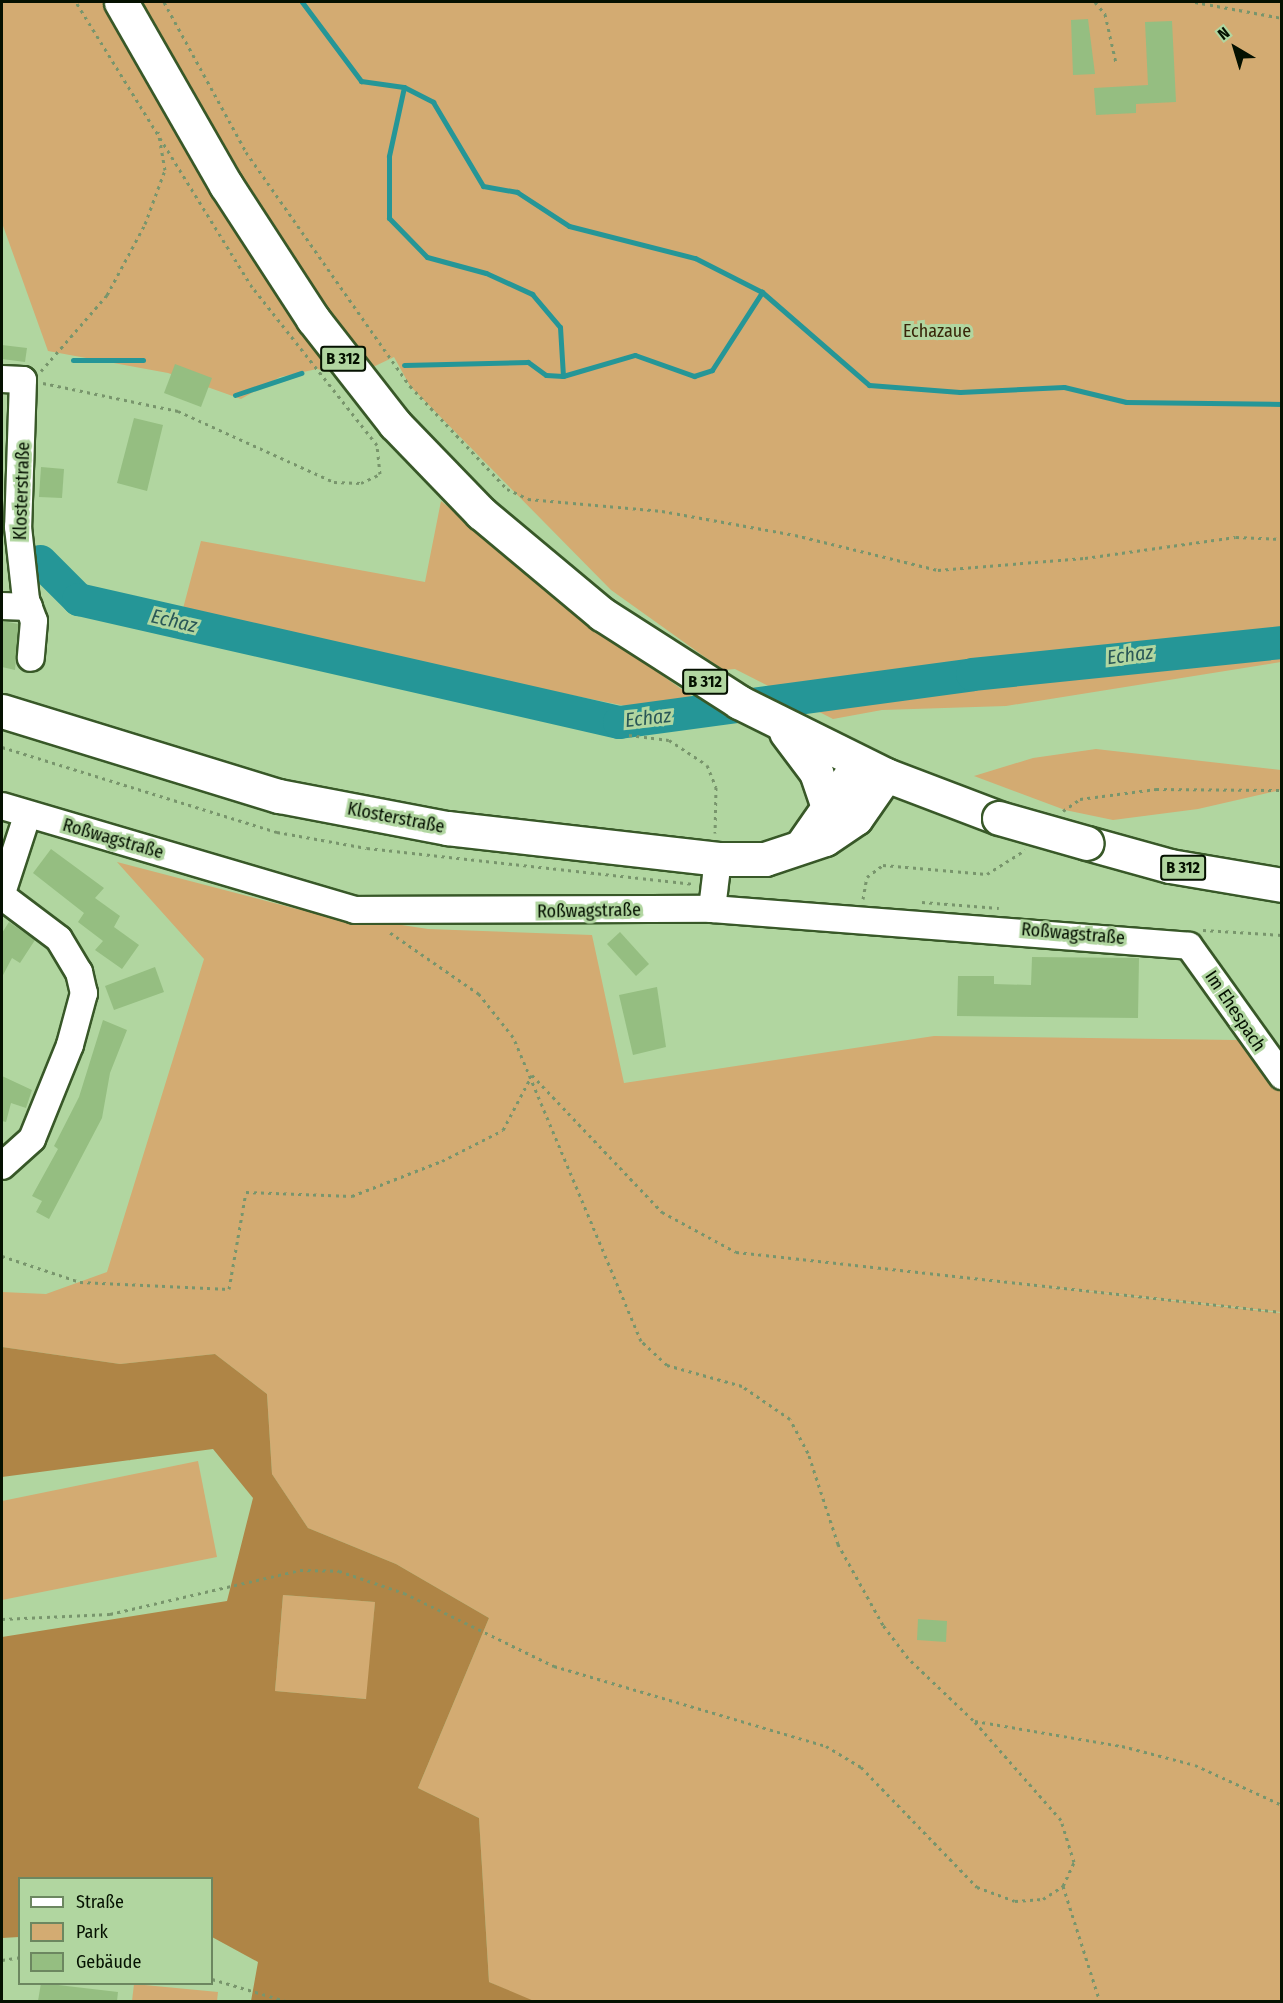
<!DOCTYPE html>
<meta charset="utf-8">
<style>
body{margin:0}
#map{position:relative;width:1283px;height:2003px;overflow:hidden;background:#b1d6a0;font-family:"Fira Sans Condensed",sans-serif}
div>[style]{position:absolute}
.green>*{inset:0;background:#d3ab72}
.forest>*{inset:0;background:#af8546}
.stream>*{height:5px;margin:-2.5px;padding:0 2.5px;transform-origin:2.5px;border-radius:2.5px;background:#259697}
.river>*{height:33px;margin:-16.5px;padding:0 16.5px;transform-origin:16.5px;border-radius:16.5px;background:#259697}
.building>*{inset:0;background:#95be81}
.path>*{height:3px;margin-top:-1.5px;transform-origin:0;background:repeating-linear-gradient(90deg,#78956c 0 3px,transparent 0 7.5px)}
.roads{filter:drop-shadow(2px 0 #385828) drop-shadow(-2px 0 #385828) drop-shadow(0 2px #385828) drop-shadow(0 -2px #385828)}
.minor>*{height:26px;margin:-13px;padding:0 13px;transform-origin:13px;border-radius:13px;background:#fff}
.major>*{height:33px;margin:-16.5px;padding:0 16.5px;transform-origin:16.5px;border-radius:16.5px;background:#fff}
.bridges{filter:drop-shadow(2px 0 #385828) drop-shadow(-2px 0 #385828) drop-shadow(0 2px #385828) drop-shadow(0 -2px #385828)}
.major-bridge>*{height:33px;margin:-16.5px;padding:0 16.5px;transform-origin:16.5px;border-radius:16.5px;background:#fff}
span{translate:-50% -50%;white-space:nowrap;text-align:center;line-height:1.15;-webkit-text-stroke:6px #b1d6a0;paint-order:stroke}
.shield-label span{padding:2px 4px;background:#b1d6a0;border:2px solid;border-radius:4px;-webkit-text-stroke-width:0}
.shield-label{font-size:16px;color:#051101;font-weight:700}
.park-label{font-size:18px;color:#382609}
.street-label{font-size:18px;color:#051101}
.water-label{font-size:20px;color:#295757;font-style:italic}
.frame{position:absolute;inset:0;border:3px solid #051101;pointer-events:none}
.legend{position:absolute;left:18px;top:1877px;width:195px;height:108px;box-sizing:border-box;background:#b1d6a0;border:2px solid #6c8760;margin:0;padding:8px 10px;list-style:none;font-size:18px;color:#051101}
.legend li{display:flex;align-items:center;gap:12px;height:30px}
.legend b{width:30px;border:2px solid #6c8760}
.north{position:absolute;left:1205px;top:18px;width:60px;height:60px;-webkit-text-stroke:4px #b1d6a0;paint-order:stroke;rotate:322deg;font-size:16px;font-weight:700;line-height:24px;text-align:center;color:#051101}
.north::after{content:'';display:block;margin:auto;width:21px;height:27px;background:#051101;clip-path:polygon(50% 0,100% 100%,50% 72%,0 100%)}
</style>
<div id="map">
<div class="green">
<div style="clip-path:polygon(2px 2px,1281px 2px,1281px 662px,1006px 706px,882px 710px,833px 719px,735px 669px,723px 670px,611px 590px,410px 386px,394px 357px,352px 377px,317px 369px,280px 377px,241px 399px,168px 373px,48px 351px,2px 223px)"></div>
<div style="clip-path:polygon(441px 501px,609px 638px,697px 700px,645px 710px,181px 616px,201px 541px,425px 582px)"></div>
<div style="clip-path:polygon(1096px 749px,1281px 770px,1281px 790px,1198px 809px,1113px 820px,1065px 810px,974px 776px,1033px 758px)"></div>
<div style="clip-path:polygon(117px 862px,297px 909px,428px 929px,592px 935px,624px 1083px,934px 1036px,1237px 1040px,1249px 1033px,1281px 1076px,1281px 1312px,906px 1271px,1281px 1313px,1281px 2001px,534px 2002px,489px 1982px,479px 1818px,418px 1788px,489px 1618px,396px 1564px,308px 1528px,272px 1474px,267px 1394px,215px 1354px,120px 1364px,2px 1347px,2px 1292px,46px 1294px,107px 1272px,204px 959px)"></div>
<div style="clip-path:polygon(198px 1461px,217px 1557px,2px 1600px,2px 1501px)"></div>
<div style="clip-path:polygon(283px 1595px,375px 1602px,367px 1699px,275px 1691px)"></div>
<div style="clip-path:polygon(134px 1984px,218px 1992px,217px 2001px,132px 2001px)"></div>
</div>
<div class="forest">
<div style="clip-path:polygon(evenodd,2px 1347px,120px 1364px,215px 1354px,267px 1394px,272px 1474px,308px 1528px,396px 1564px,489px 1618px,418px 1788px,479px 1818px,489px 1982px,534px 2001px,251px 2001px,258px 1962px,212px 1937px,212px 1878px,20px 1878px,19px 1937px,2px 1938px,2px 1637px,227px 1601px,253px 1498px,213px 1449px,2px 1477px,2px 1347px,283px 1595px,375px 1602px,366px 1699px,275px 1691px,283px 1595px)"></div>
</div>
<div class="stream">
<div style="left:302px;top:2px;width:99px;rotate:53.2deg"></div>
<div style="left:361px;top:81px;width:43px;rotate:7.9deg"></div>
<div style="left:404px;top:87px;width:33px;rotate:27deg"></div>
<div style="left:433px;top:102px;width:98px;rotate:59.2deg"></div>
<div style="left:483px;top:186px;width:35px;rotate:10deg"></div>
<div style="left:517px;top:192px;width:62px;rotate:33.2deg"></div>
<div style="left:569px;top:226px;width:130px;rotate:14.3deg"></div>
<div style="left:695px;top:258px;width:75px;rotate:26.9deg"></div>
<div style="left:762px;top:292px;width:142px;rotate:41deg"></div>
<div style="left:869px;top:385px;width:91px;rotate:4.4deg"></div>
<div style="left:960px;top:392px;width:104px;rotate:-2.8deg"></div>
<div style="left:1064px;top:387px;width:64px;rotate:13.6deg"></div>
<div style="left:1126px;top:402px;width:156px;rotate:0.7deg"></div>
<div style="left:404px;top:87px;width:71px;rotate:102.3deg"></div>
<div style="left:389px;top:156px;width:62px;rotate:90deg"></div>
<div style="left:389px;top:218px;width:54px;rotate:45.7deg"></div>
<div style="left:427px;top:257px;width:61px;rotate:15.2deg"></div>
<div style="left:486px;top:273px;width:51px;rotate:24.5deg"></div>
<div style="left:532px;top:294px;width:43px;rotate:49.7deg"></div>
<div style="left:560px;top:327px;width:49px;rotate:86.5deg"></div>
<div style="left:73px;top:360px;width:70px"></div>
<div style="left:404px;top:365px;width:124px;rotate:-1.4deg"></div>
<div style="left:528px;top:362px;width:22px;rotate:36deg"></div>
<div style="left:546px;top:375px;width:17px;rotate:3deg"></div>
<div style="left:563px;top:376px;width:75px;rotate:-16.3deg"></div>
<div style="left:635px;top:355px;width:63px;rotate:19.6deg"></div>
<div style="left:694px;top:376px;width:19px;rotate:-18deg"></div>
<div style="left:712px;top:370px;width:93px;rotate:-57.3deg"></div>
<div style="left:235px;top:395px;width:70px;rotate:-18.4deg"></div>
</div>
<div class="river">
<div style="left:40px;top:561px;width:54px;rotate:45deg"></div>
<div style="left:78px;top:599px;width:555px;rotate:12.81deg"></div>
<div style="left:619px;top:722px;width:356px;rotate:-7.7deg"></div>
<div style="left:972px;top:674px;width:312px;rotate:-5.9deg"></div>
</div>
<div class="building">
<div style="clip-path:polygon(1088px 19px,1095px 74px,1073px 75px,1071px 20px)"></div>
<div style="clip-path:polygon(1172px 21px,1176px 102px,1136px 104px,1136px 113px,1096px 115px,1094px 88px,1148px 85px,1145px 22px)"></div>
<div style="clip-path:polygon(2px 345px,27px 348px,25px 362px,2px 359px)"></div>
<div style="clip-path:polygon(175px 364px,212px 378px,201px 407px,164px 393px)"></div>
<div style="clip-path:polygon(134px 418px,163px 425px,147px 491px,117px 483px)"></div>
<div style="clip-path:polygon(41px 467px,64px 469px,62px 498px,39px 497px)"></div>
<div style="clip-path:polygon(2px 621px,19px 624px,15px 670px,2px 667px)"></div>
<div style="clip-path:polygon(51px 849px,104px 888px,95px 898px,120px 916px,114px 927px,139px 945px,122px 969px,95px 950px,103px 941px,78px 922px,84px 913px,33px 873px)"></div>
<div style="clip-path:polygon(9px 922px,35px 940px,20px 963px,12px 958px,2px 977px,2px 933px)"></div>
<div style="clip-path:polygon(620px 932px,649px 964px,636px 976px,607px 944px)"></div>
<div style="clip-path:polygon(1032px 957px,1139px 958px,1138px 1018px,957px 1016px,958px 976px,994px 976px,994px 984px,1031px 985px)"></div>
<div style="clip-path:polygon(155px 967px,164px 992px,114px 1010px,105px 986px)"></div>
<div style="clip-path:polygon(657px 987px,666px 1047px,633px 1055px,619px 995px)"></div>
<div style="clip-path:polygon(103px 1020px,127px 1030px,110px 1073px,102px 1118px,49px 1219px,36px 1212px,42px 1201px,32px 1196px,58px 1149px,54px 1146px,79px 1097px)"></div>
<div style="clip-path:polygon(2px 1076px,32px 1090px,26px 1108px,11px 1103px,6px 1122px,2px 1121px)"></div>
<div style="clip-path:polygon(918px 1619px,947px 1621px,946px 1642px,917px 1640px)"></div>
<div style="clip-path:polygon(41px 1983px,118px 1992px,117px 2001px,38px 2001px)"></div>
</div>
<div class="path">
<div style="left:164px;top:2px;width:171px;rotate:61.3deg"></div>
<div style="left:246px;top:152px;width:286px;rotate:55deg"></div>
<div style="left:410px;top:386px;width:141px;rotate:46.7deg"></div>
<div style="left:507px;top:489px;width:23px;rotate:25deg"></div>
<div style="left:528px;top:499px;width:135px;rotate:5.1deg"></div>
<div style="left:662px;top:511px;width:135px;rotate:10.2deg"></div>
<div style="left:795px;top:535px;width:147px;rotate:13.8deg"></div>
<div style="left:938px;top:570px;width:147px;rotate:-4.7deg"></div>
<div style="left:1085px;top:558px;width:152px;rotate:-7.9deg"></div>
<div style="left:1236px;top:537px;width:46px;rotate:2.5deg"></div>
<div style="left:1095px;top:2px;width:16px;rotate:50deg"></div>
<div style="left:1105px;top:14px;width:50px;rotate:77.3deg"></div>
<div style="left:1195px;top:2px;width:88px;rotate:10.4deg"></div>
<div style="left:41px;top:371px;width:101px;rotate:-49deg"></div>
<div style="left:107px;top:295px;width:81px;rotate:-61.8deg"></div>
<div style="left:145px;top:224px;width:58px;rotate:-69.7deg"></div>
<div style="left:165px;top:170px;width:39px;rotate:-100deg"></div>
<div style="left:43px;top:383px;width:138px;rotate:11.7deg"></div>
<div style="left:178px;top:411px;width:171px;rotate:24.5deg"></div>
<div style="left:334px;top:482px;width:27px;rotate:2deg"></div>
<div style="left:361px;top:483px;width:21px;rotate:-25deg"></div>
<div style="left:380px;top:474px;width:29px;rotate:-96deg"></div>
<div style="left:377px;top:445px;width:201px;rotate:-128.3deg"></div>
<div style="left:252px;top:287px;width:335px;rotate:-121.7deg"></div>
<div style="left:629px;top:735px;width:40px;rotate:7.1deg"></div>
<div style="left:669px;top:740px;width:45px;rotate:33.3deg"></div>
<div style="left:707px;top:765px;width:24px;rotate:68deg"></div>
<div style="left:716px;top:787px;width:46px;rotate:91.2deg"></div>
<div style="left:2px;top:747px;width:288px;rotate:17.2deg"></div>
<div style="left:277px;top:832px;width:91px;rotate:10.1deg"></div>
<div style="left:367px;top:848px;width:329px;rotate:6.3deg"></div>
<div style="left:1063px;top:811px;width:21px;rotate:-35deg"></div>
<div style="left:1080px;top:799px;width:77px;rotate:-7.5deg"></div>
<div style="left:1156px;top:789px;width:126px;rotate:0.5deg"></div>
<div style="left:863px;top:899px;width:22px;rotate:-80deg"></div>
<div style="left:867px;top:877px;width:20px;rotate:-37deg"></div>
<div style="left:883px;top:865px;width:104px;rotate:4.9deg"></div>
<div style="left:987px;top:874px;width:45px;rotate:-32.3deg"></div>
<div style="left:922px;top:902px;width:77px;rotate:4.5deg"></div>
<div style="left:1203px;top:930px;width:79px;rotate:3.6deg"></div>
<div style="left:2px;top:1256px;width:82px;rotate:18.4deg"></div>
<div style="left:80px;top:1282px;width:149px;rotate:2.7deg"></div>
<div style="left:229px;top:1289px;width:98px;rotate:-80.1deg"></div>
<div style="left:246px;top:1192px;width:106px;rotate:2.2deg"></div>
<div style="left:352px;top:1196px;width:97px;rotate:-21.3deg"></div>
<div style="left:442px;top:1161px;width:68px;rotate:-26.9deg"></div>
<div style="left:503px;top:1130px;width:62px;rotate:-62.2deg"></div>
<div style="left:532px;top:1075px;width:189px;rotate:46.5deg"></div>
<div style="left:662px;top:1212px;width:84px;rotate:28.4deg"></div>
<div style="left:736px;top:1252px;width:549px;rotate:6.27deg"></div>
<div style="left:2px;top:1619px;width:108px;rotate:-2.7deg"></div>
<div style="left:110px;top:1614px;width:195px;rotate:-13deg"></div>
<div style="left:300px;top:1570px;width:39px;rotate:1deg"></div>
<div style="left:339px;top:1571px;width:69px;rotate:18.7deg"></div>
<div style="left:404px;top:1593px;width:167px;rotate:26deg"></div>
<div style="left:554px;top:1666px;width:284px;rotate:16.4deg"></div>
<div style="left:826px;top:1746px;width:41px;rotate:31deg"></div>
<div style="left:861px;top:1767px;width:167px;rotate:46deg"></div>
<div style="left:977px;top:1887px;width:40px;rotate:20.2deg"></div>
<div style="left:1015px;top:1901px;width:28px;rotate:-4deg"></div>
<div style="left:1043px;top:1899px;width:24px;rotate:-33deg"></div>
<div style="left:1063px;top:1886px;width:26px;rotate:-65deg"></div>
<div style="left:1074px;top:1862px;width:44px;rotate:-107.2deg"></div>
<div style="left:1061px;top:1820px;width:133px;rotate:-131.3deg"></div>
<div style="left:973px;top:1720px;width:90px;rotate:-136.4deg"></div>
<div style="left:908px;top:1658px;width:41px;rotate:-127.1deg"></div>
<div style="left:883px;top:1625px;width:93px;rotate:-119.1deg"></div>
<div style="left:838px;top:1544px;width:96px;rotate:-108.2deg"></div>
<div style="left:808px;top:1453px;width:38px;rotate:-118deg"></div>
<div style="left:790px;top:1419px;width:58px;rotate:-145.5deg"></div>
<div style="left:742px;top:1386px;width:78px;rotate:-164.4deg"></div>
<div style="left:667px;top:1365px;width:35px;rotate:-137deg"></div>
<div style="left:641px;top:1341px;width:330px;rotate:-112.8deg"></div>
<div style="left:513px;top:1037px;width:55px;rotate:-128.3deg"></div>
<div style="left:479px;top:994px;width:109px;rotate:-145.4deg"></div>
<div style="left:975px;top:1721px;width:149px;rotate:9.7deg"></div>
<div style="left:1122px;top:1746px;width:75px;rotate:14.6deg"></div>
<div style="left:1195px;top:1765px;width:96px;rotate:24.7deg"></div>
<div style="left:1063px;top:1886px;width:122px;rotate:72.3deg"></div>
<div style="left:2px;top:1960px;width:18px;rotate:-9deg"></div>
<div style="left:212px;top:1979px;width:80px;rotate:16.6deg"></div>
</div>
<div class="roads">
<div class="minor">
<div style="left:2px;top:379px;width:21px;rotate:3deg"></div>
<div style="left:23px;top:380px;width:147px;rotate:91.9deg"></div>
<div style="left:18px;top:527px;width:73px;rotate:83.7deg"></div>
<div style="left:26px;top:600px;width:22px;rotate:69deg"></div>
<div style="left:34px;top:621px;width:37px;rotate:95deg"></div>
<div style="left:2px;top:606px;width:27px;rotate:2deg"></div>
<div style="left:2px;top:806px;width:368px;rotate:16.4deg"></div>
<div style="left:355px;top:910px;width:357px;rotate:-0.2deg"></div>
<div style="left:712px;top:909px;width:478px;rotate:4.4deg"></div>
<div style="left:1189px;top:946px;width:160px;rotate:54.4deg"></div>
<div style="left:2px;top:893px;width:81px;rotate:-72deg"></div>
<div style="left:2px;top:896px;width:71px;rotate:37deg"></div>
<div style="left:59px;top:939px;width:39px;rotate:59deg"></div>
<div style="left:79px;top:972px;width:22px;rotate:77deg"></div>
<div style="left:84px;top:993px;width:54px;rotate:105.1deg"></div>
<div style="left:70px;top:1045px;width:101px;rotate:112deg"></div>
<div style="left:32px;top:1139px;width:40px;rotate:138deg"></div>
<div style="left:712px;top:909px;width:50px;rotate:-83.2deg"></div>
</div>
<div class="major">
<div style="left:121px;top:2px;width:211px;rotate:60.2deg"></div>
<div style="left:226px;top:185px;width:160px;rotate:57deg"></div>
<div style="left:313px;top:319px;width:133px;rotate:52deg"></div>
<div style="left:395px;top:424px;width:124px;rotate:46deg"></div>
<div style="left:481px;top:513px;width:158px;rotate:39.9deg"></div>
<div style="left:602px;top:614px;width:163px;rotate:32.7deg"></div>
<div style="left:739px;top:702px;width:164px;rotate:26.4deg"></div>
<div style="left:886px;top:775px;width:121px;rotate:20.8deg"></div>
<div style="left:2px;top:711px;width:290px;rotate:17.1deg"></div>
<div style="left:279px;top:796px;width:171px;rotate:10.8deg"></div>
<div style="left:447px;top:828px;width:273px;rotate:6.5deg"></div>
<div style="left:718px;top:859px;width:47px"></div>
<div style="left:765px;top:859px;width:63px;rotate:-18.4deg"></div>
<div style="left:825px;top:839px;width:37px;rotate:-34deg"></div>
<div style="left:856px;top:818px;width:52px;rotate:-55.1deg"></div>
<div style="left:786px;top:732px;width:50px;rotate:53.1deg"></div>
<div style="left:816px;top:772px;width:40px;rotate:71.1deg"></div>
<div style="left:1087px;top:843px;width:86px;rotate:15.5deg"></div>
<div style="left:1170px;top:866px;width:114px;rotate:9.6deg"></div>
<div style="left:802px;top:845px;width:100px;rotate:-55.2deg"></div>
</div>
</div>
<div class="bridges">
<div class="major-bridge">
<div style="left:999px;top:818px;width:91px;rotate:15.9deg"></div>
</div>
</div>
<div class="shield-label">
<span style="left:343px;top:359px">B 312</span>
<span style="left:705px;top:682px">B 312</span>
<span style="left:1183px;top:868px">B 312</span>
</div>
<div class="park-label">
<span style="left:937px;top:331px">Echazaue</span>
</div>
<div class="street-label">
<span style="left:22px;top:491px;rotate:-88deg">Klosterstraße</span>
<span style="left:396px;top:818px;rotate:11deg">Klosterstraße</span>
<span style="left:113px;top:839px;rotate:16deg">Roßwagstraße</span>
<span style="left:589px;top:911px;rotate:-1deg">Roßwagstraße</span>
<span style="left:1073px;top:934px;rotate:5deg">Roßwagstraße</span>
<span style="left:1235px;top:1011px;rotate:56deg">Im Ehespach</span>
</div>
<div class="water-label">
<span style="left:174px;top:621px;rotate:13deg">Echaz</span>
<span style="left:1130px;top:655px;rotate:-7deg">Echaz</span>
<span style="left:648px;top:718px;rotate:-6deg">Echaz</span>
</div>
<div class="frame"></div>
<ul class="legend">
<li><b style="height:8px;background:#fff"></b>Straße</li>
<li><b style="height:16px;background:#d3ab72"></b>Park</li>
<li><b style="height:16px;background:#95be81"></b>Gebäude</li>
</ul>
<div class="north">N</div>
</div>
